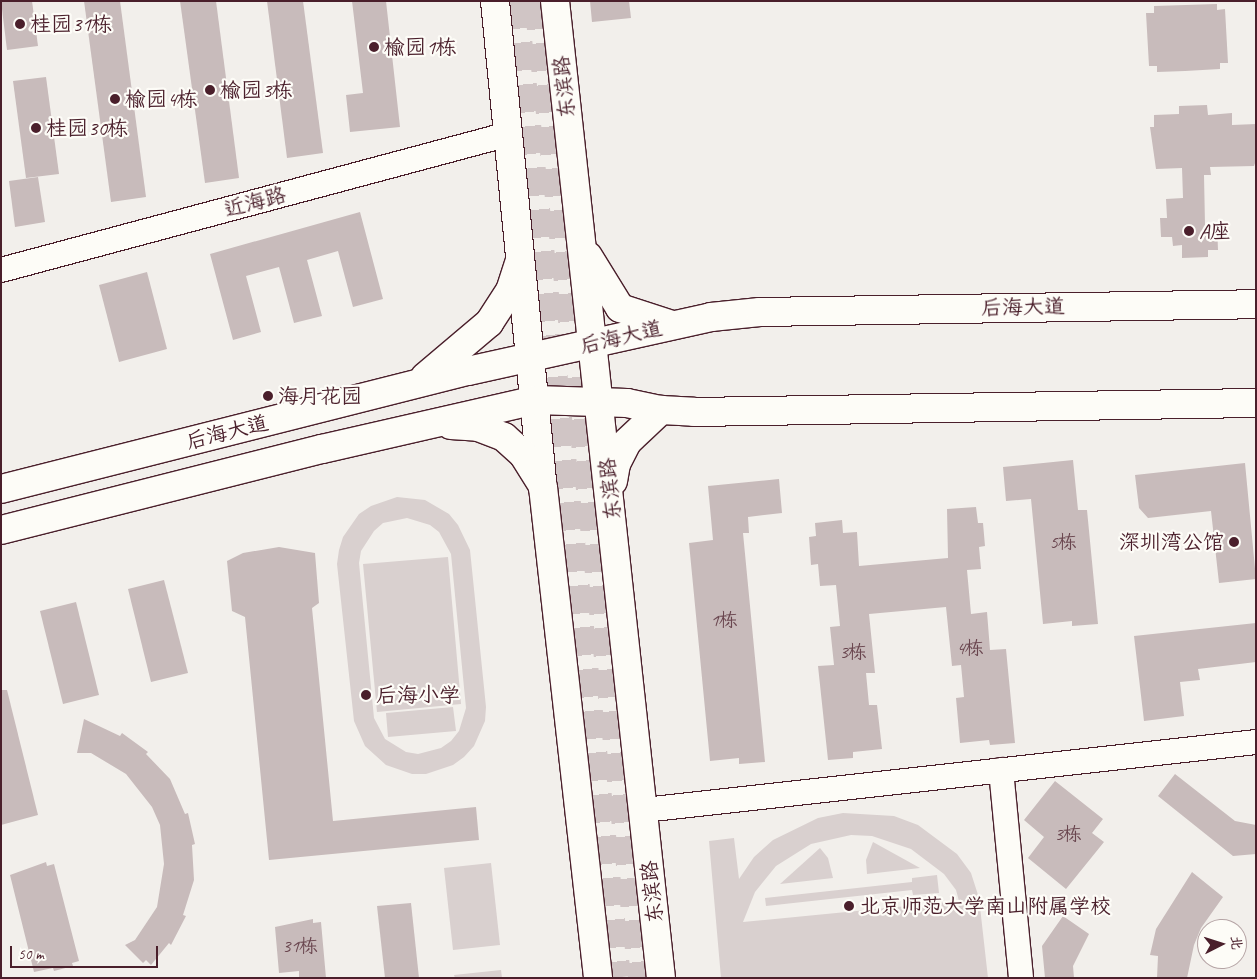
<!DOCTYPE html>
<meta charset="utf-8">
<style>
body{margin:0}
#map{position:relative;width:1257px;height:979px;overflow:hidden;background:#f2efeb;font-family:Caveat,"LXGW WenKai TC",sans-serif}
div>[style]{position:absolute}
.green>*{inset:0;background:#d9d0cf}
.building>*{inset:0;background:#c8bbbb}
.highway-tunnel>*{height:28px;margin-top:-14px;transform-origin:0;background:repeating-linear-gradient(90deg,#d0c5c5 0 28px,transparent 0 42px)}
.roads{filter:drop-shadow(1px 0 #4a1f2b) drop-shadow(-1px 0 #4a1f2b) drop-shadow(0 1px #4a1f2b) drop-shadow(0 -1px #4a1f2b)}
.street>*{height:24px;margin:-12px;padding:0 12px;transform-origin:12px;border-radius:12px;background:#fdfcf7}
.primary>*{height:28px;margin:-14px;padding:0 14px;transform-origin:14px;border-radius:14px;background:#fdfcf7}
.dots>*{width:14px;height:14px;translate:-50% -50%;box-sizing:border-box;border:2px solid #fdfcf7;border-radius:50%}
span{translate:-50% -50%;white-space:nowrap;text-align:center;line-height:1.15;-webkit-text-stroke:4.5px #fdfcf7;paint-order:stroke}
.number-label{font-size:19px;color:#6a464f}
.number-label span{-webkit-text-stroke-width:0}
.poi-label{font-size:21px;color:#4a1f2b}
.left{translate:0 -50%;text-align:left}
.right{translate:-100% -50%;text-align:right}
.street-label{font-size:21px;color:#4a1f2b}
.frame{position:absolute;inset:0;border:2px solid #4a1f2b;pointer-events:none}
.north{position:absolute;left:1197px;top:919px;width:50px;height:50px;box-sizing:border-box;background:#fdfcf7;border:1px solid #b5a4a5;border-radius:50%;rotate:85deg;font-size:14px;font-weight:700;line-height:20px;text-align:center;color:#4a1f2b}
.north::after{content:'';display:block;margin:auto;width:18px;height:22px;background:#4a1f2b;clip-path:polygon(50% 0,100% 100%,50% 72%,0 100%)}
.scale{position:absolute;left:10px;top:946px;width:148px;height:22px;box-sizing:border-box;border:2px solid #4a1f2b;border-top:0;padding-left:6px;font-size:15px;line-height:18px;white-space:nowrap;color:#4a1f2b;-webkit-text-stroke:4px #fdfcf7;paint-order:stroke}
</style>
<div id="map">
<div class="green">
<div style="clip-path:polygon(evenodd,397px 497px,425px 500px,449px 514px,458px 525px,470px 550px,486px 707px,485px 721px,474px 746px,464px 757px,453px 765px,426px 774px,412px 774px,386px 765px,365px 746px,354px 721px,337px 564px,339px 550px,343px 537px,359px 514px,371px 506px,397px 497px,407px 518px,430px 525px,439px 532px,451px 554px,466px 708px,459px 731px,451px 741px,441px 748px,418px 754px,406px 752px,385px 739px,374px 718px,359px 563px,361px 551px,374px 531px,383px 523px,407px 518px)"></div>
<div style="clip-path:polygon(448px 557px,461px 704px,377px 712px,363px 564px)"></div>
<div style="clip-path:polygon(453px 707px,456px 731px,388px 737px,386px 713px)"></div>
<div style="clip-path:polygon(evenodd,843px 813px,894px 816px,918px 825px,957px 854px,971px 873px,979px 898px,988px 978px,721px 978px,709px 841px,734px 838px,739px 879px,754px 857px,773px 840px,818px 818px,843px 813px,851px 835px,872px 836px,911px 849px,944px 874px,956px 890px,959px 901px,743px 922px,755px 892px,776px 866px,811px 844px,851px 835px)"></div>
<div style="clip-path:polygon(873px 842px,920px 868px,867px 874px,866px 860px)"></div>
<div style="clip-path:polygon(820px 848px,828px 858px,833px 878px,780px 884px)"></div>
<div style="clip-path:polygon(491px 863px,500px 945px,453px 950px,444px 868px)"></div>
<div style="clip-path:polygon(937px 875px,939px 893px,913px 895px,912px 890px,766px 906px,765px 898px,912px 882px,912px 878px)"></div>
<div style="clip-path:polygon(501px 970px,502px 978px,455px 978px,454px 975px)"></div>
</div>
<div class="building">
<div style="clip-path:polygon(1px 1px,32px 1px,38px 46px,7px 50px)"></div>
<div style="clip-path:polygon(84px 1px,120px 1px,146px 197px,111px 202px)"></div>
<div style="clip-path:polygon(180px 1px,216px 1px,239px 178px,205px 183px)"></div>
<div style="clip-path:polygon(267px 1px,303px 1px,323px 153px,287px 158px)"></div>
<div style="clip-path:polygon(352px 1px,386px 1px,400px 127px,350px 132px,346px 95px,363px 93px)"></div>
<div style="clip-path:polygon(590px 1px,629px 1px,631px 18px,592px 22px)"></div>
<div style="clip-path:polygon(1217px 4px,1217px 10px,1225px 9px,1228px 63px,1220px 63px,1220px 69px,1185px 71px,1157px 72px,1157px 66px,1149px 66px,1146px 13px,1154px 13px,1154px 6px)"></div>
<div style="clip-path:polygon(46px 77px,59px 174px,26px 178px,13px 81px)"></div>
<div style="clip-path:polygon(1207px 105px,1208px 115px,1232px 113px,1232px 125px,1256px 124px,1256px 160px,1254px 166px,1210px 167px,1211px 175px,1204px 175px,1205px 225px,1217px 224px,1218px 250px,1208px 250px,1208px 257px,1182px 258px,1182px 245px,1173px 246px,1172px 237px,1161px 237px,1160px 218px,1167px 218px,1166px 199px,1183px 198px,1182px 168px,1156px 169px,1150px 127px,1154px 127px,1154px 115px,1179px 114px,1179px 106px)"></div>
<div style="clip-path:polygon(38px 177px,45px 222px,15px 227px,9px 181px)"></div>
<div style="clip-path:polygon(360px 212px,383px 299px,353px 307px,338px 251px,307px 260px,322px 316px,294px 323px,279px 267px,246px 276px,261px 332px,233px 340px,210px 254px)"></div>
<div style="clip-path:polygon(147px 272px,167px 349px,119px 362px,99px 285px)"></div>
<div style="clip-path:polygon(1073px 460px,1078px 510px,1087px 510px,1098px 624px,1072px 626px,1072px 621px,1043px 624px,1031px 499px,1006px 501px,1003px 467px)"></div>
<div style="clip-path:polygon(1245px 463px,1256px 579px,1219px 583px,1211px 511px,1148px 518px,1139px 508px,1135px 475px)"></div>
<div style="clip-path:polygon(779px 479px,782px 513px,748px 517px,749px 533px,743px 533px,765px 762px,739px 764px,739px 758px,710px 761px,689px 543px,713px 540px,708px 486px)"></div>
<div style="clip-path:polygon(976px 507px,978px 523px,983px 523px,985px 546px,979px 547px,981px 569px,967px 570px,971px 614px,987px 612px,990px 650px,1006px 649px,1015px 743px,990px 745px,989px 740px,960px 743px,956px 698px,964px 697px,961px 665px,952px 666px,946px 607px,869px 614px,875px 673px,866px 673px,869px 705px,877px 705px,882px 749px,853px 752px,853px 758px,828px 760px,818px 666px,834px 665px,830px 627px,840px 626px,836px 585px,820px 586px,818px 564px,811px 565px,809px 537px,816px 536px,815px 523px,842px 520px,843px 533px,857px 532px,859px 566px,948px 558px,947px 509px)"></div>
<div style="clip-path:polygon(279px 547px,315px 553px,319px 603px,312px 608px,333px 821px,476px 807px,479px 840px,269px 860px,245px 617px,232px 611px,227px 561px,243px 553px)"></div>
<div style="clip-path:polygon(164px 580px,188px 673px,151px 682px,128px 589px)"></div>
<div style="clip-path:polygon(76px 602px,99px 695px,63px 704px,40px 611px)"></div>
<div style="clip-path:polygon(1256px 623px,1256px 662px,1198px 669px,1200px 680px,1180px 682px,1184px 716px,1144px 721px,1134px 636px)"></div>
<div style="clip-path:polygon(1px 690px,7px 690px,38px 815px,1px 825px)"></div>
<div style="clip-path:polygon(84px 719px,120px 736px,122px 733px,148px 752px,146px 754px,170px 779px,185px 814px,188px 813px,195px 844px,192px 845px,194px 880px,183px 915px,186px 916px,171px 945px,169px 943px,151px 965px,146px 960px,143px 963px,125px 945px,135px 940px,157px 907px,164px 864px,160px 825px,152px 807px,126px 774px,91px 753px,77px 753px)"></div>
<div style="clip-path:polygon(1175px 774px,1235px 821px,1256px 825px,1256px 854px,1233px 856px,1158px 796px)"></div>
<div style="clip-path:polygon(1055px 781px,1103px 819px,1092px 833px,1104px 842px,1066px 889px,1028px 858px,1044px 837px,1024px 820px)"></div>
<div style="clip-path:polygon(46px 862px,47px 866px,54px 864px,79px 961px,72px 963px,73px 966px,54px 971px,53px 968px,34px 972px,10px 875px)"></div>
<div style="clip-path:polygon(1192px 872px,1223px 897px,1201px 928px,1194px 945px,1187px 978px,1157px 978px,1158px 956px,1150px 955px,1156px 929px)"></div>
<div style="clip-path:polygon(411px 903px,419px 978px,385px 978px,377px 906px)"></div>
<div style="clip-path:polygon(1063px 916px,1089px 934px,1073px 966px,1074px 978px,1045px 978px,1042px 946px)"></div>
<div style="clip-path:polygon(313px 919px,313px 923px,321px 922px,326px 978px,299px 978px,299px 971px,279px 973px,275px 927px)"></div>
</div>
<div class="highway-tunnel">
<div style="left:514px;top:1px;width:982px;rotate:83.98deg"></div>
<div style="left:538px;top:1px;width:983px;rotate:83.92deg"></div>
</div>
<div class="roads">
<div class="street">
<div style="left:1px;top:270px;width:526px;rotate:-14.99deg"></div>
<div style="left:1001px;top:770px;width:209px;rotate:84.5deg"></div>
<div style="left:644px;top:810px;width:616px;rotate:-6.34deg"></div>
</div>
<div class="primary">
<div style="left:495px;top:1px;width:488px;rotate:84.4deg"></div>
<div style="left:543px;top:487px;width:494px;rotate:83.6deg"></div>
<div style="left:555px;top:1px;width:983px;rotate:83.81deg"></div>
<div style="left:588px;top:256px;width:61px;rotate:58.4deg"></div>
<div style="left:620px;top:308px;width:55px;rotate:18.1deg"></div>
<div style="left:425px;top:377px;width:84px;rotate:-40.2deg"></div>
<div style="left:489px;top:323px;width:38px;rotate:-57deg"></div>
<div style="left:510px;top:291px;width:29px;rotate:-72deg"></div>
<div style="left:451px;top:425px;width:27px;rotate:4deg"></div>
<div style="left:478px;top:427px;width:28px;rotate:21deg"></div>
<div style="left:504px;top:437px;width:25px;rotate:42deg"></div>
<div style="left:523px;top:454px;width:34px;rotate:58deg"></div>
<div style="left:613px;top:481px;width:17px;rotate:-80deg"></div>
<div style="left:616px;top:464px;width:25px;rotate:-63deg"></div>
<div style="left:627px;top:442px;width:47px;rotate:-43.3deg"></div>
<div style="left:1px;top:489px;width:482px;rotate:-14.2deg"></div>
<div style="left:468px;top:371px;width:249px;rotate:-12.5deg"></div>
<div style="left:711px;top:317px;width:49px;rotate:-5.8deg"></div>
<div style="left:760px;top:312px;width:496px;rotate:-0.9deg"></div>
<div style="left:1px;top:530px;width:331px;rotate:-14.2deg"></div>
<div style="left:322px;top:449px;width:220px;rotate:-12.9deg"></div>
<div style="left:536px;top:400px;width:91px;rotate:1.9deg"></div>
<div style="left:627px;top:403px;width:35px;rotate:12deg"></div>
<div style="left:661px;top:410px;width:33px;rotate:3deg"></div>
<div style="left:694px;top:412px;width:562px;rotate:-0.92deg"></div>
</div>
</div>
<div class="dots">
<div style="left:20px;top:24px;background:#4a1f2b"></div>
<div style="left:374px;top:47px;background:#4a1f2b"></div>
<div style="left:210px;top:90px;background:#4a1f2b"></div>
<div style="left:115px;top:99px;background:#4a1f2b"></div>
<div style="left:36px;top:128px;background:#4a1f2b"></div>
<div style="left:1189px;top:231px;background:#4a1f2b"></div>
<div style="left:268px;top:396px;background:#4a1f2b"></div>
<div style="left:1234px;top:542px;background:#4a1f2b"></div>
<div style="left:366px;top:695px;background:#4a1f2b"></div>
<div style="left:849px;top:906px;background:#4a1f2b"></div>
</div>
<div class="number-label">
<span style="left:1063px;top:543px">5栋</span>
<span style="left:724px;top:621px">1栋</span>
<span style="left:970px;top:649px">4栋</span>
<span style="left:853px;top:653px">3栋</span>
<span style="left:1068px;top:835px">3栋</span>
<span style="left:300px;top:947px">31栋</span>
</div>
<div class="poi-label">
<span class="left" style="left:30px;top:24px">桂园31栋</span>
<span class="left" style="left:384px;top:47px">榆园1栋</span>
<span class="left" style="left:220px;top:90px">榆园3栋</span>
<span class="left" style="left:125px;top:99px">榆园4栋</span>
<span class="left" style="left:46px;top:128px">桂园30栋</span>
<span class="left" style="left:1199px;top:231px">A座</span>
<span class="left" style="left:278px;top:396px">海月花园</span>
<span class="right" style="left:1224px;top:542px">深圳湾公馆</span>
<span class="left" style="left:376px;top:695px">后海小学</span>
<span class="left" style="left:859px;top:906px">北京师范大学南山附属学校</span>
</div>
<div class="street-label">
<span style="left:564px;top:87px;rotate:-96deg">东滨路</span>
<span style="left:255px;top:202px;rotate:-15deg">近海路</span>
<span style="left:1023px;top:307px;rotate:-1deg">后海大道</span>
<span style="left:621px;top:337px;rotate:-13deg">后海大道</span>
<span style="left:227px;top:432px;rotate:-14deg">后海大道</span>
<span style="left:610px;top:489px;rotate:-96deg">东滨路</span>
<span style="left:652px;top:892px;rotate:-96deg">东滨路</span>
</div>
<div class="frame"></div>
<div class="north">北</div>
<div class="scale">50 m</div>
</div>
